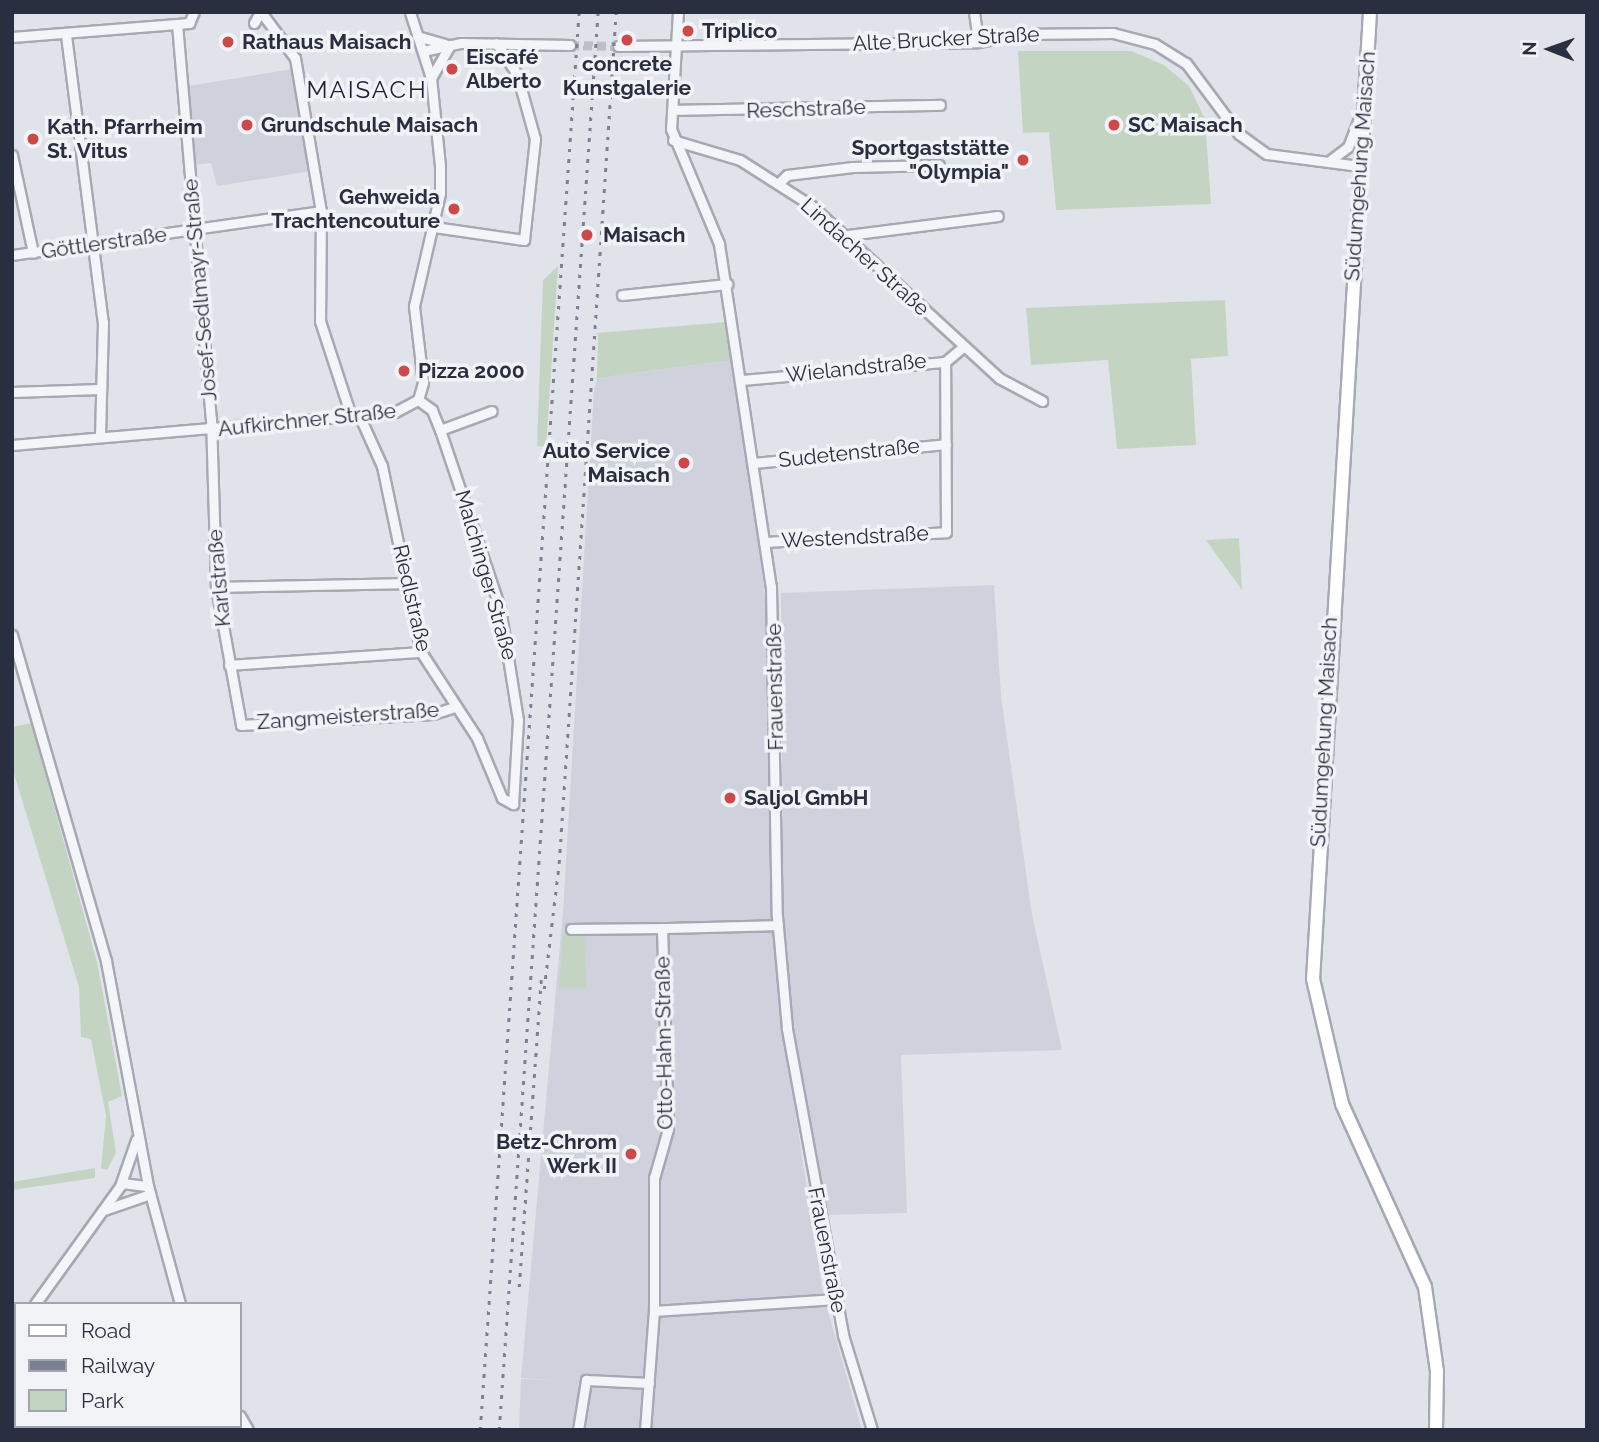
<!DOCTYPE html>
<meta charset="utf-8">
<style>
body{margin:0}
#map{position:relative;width:1599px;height:1442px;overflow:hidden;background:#e1e3ea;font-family:Raleway,sans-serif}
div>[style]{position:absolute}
.built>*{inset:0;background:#cfd2dc}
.green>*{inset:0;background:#c4d4c2}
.minor-tunnel>*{height:9px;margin-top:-4.5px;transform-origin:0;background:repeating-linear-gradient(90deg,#bcbfc8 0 9px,transparent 0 13.5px)}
.roads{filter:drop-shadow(2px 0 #a6a9b4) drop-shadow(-2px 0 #a6a9b4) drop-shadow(0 2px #a6a9b4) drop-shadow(0 -2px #a6a9b4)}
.minor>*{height:9px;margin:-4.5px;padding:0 4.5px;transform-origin:4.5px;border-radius:4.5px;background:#f4f5f8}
.major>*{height:12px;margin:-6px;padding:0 6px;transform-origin:6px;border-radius:6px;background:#fff}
.rail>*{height:2.5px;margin-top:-1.25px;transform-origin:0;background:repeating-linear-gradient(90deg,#7b8093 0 3.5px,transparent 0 10.5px)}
.dots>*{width:19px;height:19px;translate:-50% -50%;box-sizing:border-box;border:4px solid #f1f3f7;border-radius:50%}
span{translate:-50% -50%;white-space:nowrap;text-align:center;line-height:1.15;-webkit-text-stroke:7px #f1f3f7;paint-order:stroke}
.poi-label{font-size:21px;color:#292f41;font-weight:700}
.left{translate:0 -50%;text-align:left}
.right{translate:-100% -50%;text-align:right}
.street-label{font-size:21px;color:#292f41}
.quarter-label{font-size:24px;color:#1c2032;letter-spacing:2px}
.frame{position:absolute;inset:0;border:14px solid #292f41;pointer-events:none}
.legend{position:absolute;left:14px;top:1302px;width:228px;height:126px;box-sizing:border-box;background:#f1f3f7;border:2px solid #a1a5ae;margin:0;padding:9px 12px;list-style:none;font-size:21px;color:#292f41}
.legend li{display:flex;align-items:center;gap:14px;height:35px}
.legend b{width:35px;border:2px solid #a1a5ae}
.north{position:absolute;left:1515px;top:14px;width:70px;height:70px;-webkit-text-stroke:5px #f1f3f7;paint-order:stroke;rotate:271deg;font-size:19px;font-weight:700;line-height:28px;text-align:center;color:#292f41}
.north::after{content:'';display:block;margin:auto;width:24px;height:32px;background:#292f41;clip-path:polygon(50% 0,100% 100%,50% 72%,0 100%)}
</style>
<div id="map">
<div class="built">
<div style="clip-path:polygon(293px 69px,312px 171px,217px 186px,211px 163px,193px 165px,188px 86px)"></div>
<div style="clip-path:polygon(732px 360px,766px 601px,772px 918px,783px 1031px,823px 1294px,862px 1430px,519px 1430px,521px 1379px,555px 1380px,521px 1378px,563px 912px,594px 390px,597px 378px)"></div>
<div style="clip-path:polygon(994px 585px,1001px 696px,1032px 915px,1062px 1050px,901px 1055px,907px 1213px,825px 1215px,792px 1028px,783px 917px,781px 593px)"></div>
</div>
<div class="green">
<div style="clip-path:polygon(1018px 51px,1131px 51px,1164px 65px,1189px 86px,1205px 119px,1211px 204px,1056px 210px,1049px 132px,1023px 133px)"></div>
<div style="clip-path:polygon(558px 266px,546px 447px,537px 446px,543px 280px)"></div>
<div style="clip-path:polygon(1225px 300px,1228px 356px,1191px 359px,1196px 445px,1117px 449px,1108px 360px,1031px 365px,1026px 308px)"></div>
<div style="clip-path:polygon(726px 322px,732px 360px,597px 378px,598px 333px)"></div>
<div style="clip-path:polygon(1239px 538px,1242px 590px,1206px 540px)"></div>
<div style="clip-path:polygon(31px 723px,97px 962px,122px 1096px,108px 1102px,116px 1153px,107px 1170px,101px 1168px,106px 1116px,91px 1039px,81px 1037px,79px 987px,12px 767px,12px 727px)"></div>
<div style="clip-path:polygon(584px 933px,587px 988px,559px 988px,563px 935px)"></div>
<div style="clip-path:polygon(95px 1168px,95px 1178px,12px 1190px,12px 1182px)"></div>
</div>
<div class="minor-tunnel">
<div style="left:570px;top:45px;width:48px;rotate:1.2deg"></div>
</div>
<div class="roads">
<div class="minor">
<div style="left:261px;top:12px;width:57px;rotate:53.5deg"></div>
<div style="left:295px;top:58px;width:155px;rotate:80.4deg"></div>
<div style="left:321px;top:211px;width:110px;rotate:90.5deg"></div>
<div style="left:320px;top:321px;width:100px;rotate:71.9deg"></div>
<div style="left:678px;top:12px;width:117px;rotate:93.4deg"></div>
<div style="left:671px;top:129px;width:125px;rotate:67.3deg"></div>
<div style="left:719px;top:244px;width:346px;rotate:81.4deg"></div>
<div style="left:771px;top:586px;width:330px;rotate:89deg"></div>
<div style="left:777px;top:916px;width:113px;rotate:84.9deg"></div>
<div style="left:787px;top:1029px;width:311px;rotate:79.6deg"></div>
<div style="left:843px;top:1335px;width:99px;rotate:73deg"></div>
<div style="left:974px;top:12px;width:30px;rotate:82deg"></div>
<div style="left:254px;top:23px;width:13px;rotate:-61deg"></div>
<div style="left:177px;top:24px;width:395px;rotate:85.1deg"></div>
<div style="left:211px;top:418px;width:169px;rotate:88.3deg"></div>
<div style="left:216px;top:587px;width:140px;rotate:79.7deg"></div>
<div style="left:241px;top:725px;width:192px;rotate:-3.3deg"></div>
<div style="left:433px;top:714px;width:23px;rotate:-18deg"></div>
<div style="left:66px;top:35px;width:289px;rotate:82.7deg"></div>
<div style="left:103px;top:322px;width:115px;rotate:91.5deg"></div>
<div style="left:417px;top:36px;width:29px;rotate:16deg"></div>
<div style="left:12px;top:37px;width:178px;rotate:-4.5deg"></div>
<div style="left:189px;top:23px;width:12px;rotate:-66deg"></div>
<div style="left:618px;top:46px;width:360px;rotate:-0.6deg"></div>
<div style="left:978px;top:42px;width:42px;rotate:-11deg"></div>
<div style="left:1019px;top:34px;width:94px;rotate:-0.6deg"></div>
<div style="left:1113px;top:33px;width:43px;rotate:14.7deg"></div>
<div style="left:1155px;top:44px;width:36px;rotate:32deg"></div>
<div style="left:1186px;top:63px;width:89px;rotate:53.3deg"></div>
<div style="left:1239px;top:134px;width:34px;rotate:36deg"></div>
<div style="left:1267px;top:154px;width:93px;rotate:7.4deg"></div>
<div style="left:423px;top:51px;width:39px;rotate:-12deg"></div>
<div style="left:461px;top:43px;width:109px;rotate:1.1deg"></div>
<div style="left:431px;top:78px;width:38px;rotate:-60deg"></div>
<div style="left:672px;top:110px;width:268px;rotate:-1.1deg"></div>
<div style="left:673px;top:140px;width:70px;rotate:16.6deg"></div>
<div style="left:740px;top:160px;width:85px;rotate:32.6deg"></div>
<div style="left:812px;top:206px;width:254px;rotate:42.6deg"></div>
<div style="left:999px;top:378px;width:49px;rotate:28.1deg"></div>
<div style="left:12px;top:155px;width:100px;rotate:77.9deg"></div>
<div style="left:1328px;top:162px;width:25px;rotate:-37deg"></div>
<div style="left:1348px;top:147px;width:33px;rotate:-69deg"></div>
<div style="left:779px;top:183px;width:11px;rotate:-45deg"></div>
<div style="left:787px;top:175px;width:66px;rotate:-6.9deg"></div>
<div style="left:853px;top:167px;width:86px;rotate:-1.3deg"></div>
<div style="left:434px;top:227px;width:91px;rotate:8.2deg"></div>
<div style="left:524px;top:240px;width:102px;rotate:-83.8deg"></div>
<div style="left:535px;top:139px;width:67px;rotate:-105.5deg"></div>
<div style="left:517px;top:74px;width:37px;rotate:-124deg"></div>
<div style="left:848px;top:235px;width:151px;rotate:-7.2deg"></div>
<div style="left:12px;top:255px;width:312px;rotate:-8.1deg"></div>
<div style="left:622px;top:295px;width:106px;rotate:-6deg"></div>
<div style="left:742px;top:380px;width:204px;rotate:-5.1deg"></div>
<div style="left:945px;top:362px;width:25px;rotate:-40deg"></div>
<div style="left:12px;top:392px;width:88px;rotate:-2deg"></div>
<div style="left:359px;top:415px;width:56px;rotate:65.7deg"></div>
<div style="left:382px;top:466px;width:190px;rotate:78.2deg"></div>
<div style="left:421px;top:652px;width:103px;rotate:56.9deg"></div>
<div style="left:477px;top:738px;width:65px;rotate:67.4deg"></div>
<div style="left:502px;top:798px;width:13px;rotate:29deg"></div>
<div style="left:513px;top:804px;width:84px;rotate:-86.6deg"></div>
<div style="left:518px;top:720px;width:113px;rotate:-99.1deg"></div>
<div style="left:500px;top:608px;width:188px;rotate:-108.6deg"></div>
<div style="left:440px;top:430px;width:22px;rotate:-112deg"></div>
<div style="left:432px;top:410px;width:17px;rotate:-144deg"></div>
<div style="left:440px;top:430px;width:55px;rotate:-20.1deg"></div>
<div style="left:12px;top:445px;width:384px;rotate:-4.9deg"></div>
<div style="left:395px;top:412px;width:26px;rotate:-28deg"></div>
<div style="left:418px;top:400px;width:19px;rotate:-74deg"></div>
<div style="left:423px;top:382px;width:77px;rotate:-96.8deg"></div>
<div style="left:414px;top:306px;width:116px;rotate:-77deg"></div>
<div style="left:440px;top:193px;width:27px;rotate:-90deg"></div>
<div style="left:440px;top:166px;width:88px;rotate:-95.8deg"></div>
<div style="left:431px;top:78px;width:69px;rotate:-107.7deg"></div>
<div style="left:753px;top:463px;width:194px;rotate:-5.6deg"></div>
<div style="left:764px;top:542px;width:182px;rotate:-3.1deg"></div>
<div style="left:946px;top:532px;width:170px;rotate:-90.3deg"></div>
<div style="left:216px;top:587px;width:192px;rotate:-1.2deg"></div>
<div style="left:12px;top:635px;width:339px;rotate:73.9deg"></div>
<div style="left:106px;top:961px;width:229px;rotate:79.4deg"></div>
<div style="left:148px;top:1186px;width:122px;rotate:74.8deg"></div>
<div style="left:229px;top:665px;width:192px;rotate:-3.9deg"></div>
<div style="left:778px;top:925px;width:116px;rotate:178.5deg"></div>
<div style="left:662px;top:928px;width:201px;rotate:88.3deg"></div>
<div style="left:668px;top:1129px;width:51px;rotate:105.9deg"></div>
<div style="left:654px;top:1178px;width:133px;rotate:90deg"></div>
<div style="left:654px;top:1311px;width:182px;rotate:-3.8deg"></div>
<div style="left:571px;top:929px;width:91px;rotate:-0.6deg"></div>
<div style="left:122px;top:1183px;width:26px;rotate:7deg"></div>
<div style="left:104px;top:1210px;width:49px;rotate:-19.2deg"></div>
<div style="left:35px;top:1304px;width:145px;rotate:-54.2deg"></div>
<div style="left:120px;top:1186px;width:49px;rotate:-70.8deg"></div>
<div style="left:12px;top:1335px;width:6px;rotate:-51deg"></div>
<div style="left:240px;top:1416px;width:16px;rotate:60deg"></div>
<div style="left:578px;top:1430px;width:51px;rotate:-80.9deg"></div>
<div style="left:586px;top:1380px;width:63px;rotate:2.7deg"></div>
<div style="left:645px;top:1430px;width:119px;rotate:-85.7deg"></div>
</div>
<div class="major">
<div style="left:1370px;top:12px;width:969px;rotate:93.37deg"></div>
<div style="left:1313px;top:979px;width:128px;rotate:76.9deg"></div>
<div style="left:1342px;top:1104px;width:201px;rotate:65.6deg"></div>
<div style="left:1425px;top:1287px;width:85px;rotate:81.9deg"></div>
<div style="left:1437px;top:1371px;width:59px;rotate:91deg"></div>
</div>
</div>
<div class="rail">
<div style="left:544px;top:989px;width:127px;rotate:-83.2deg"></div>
<div style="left:559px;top:863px;width:853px;rotate:-86.17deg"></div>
<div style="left:519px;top:1287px;width:308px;rotate:-85.9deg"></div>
<div style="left:480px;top:1430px;width:1421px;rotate:-86.01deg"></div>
<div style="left:499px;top:1430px;width:1421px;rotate:-86.01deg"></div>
</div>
<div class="dots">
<div style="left:688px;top:31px;background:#cd4848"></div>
<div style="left:627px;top:40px;background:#cd4848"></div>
<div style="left:228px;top:42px;background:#cd4848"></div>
<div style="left:452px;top:69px;background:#cd4848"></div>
<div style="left:247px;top:125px;background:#cd4848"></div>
<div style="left:1114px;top:125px;background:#cd4848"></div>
<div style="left:33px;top:139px;background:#cd4848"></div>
<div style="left:1023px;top:160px;background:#cd4848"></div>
<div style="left:454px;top:209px;background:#cd4848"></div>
<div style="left:587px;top:235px;background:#cd4848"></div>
<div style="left:404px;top:371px;background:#cd4848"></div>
<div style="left:684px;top:463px;background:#cd4848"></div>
<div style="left:730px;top:798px;background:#cd4848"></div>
<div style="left:631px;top:1154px;background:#cd4848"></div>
</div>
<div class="poi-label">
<span class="left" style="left:702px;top:31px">Triplico</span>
<span class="left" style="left:242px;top:42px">Rathaus Maisach</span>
<span class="left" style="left:466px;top:69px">Eiscafé<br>Alberto</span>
<span style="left:627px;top:76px">concrete<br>Kunstgalerie</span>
<span class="left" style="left:261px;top:125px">Grundschule Maisach</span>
<span class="left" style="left:1128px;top:125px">SC Maisach</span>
<span class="left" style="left:47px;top:139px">Kath. Pfarrheim<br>St. Vitus</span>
<span class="right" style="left:1009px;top:160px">Sportgaststätte<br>"Olympia"</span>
<span class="right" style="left:440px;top:209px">Gehweida<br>Trachtencouture</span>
<span class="left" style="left:603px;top:235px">Maisach</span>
<span class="left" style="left:418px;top:371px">Pizza 2000</span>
<span class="right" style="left:670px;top:463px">Auto Service<br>Maisach</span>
<span class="left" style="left:744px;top:798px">Saljol GmbH</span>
<span class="right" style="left:617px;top:1154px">Betz-Chrom<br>Werk II</span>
</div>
<div class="street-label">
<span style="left:946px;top:39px;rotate:-3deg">Alte Brucker Straße</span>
<span style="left:806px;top:109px;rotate:-2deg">Reschstraße</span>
<span style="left:1360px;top:166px;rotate:-86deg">Südumgehung Maisach</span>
<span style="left:104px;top:243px;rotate:-8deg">Göttlerstraße</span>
<span style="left:865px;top:257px;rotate:42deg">Lindacher Straße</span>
<span style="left:200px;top:290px;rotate:-95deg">Josef-Sedlmayr-Straße</span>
<span style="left:856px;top:368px;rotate:-6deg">Wielandstraße</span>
<span style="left:307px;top:420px;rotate:-6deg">Aufkirchner Straße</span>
<span style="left:849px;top:453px;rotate:-6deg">Sudetenstraße</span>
<span style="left:855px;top:537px;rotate:-3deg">Westendstraße</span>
<span style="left:486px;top:575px;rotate:74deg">Malchinger Straße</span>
<span style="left:219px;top:578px;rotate:-95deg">Karlstraße</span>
<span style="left:412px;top:598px;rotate:77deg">Riedlstraße</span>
<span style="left:775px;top:687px;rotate:-91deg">Frauenstraße</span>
<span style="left:348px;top:716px;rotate:-4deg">Zangmeisterstraße</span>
<span style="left:1324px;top:732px;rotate:-87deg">Südumgehung Maisach</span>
<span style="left:664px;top:1043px;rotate:-91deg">Otto-Hahn-Straße</span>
<span style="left:827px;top:1250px;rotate:79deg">Frauenstraße</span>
</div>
<div class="quarter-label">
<span style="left:367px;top:90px">MAISACH</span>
</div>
<div class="frame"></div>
<ul class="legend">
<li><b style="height:9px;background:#fff"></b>Road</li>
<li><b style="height:9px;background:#7b8093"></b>Railway</li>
<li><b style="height:19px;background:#c4d4c2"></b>Park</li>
</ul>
<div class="north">N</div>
</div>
